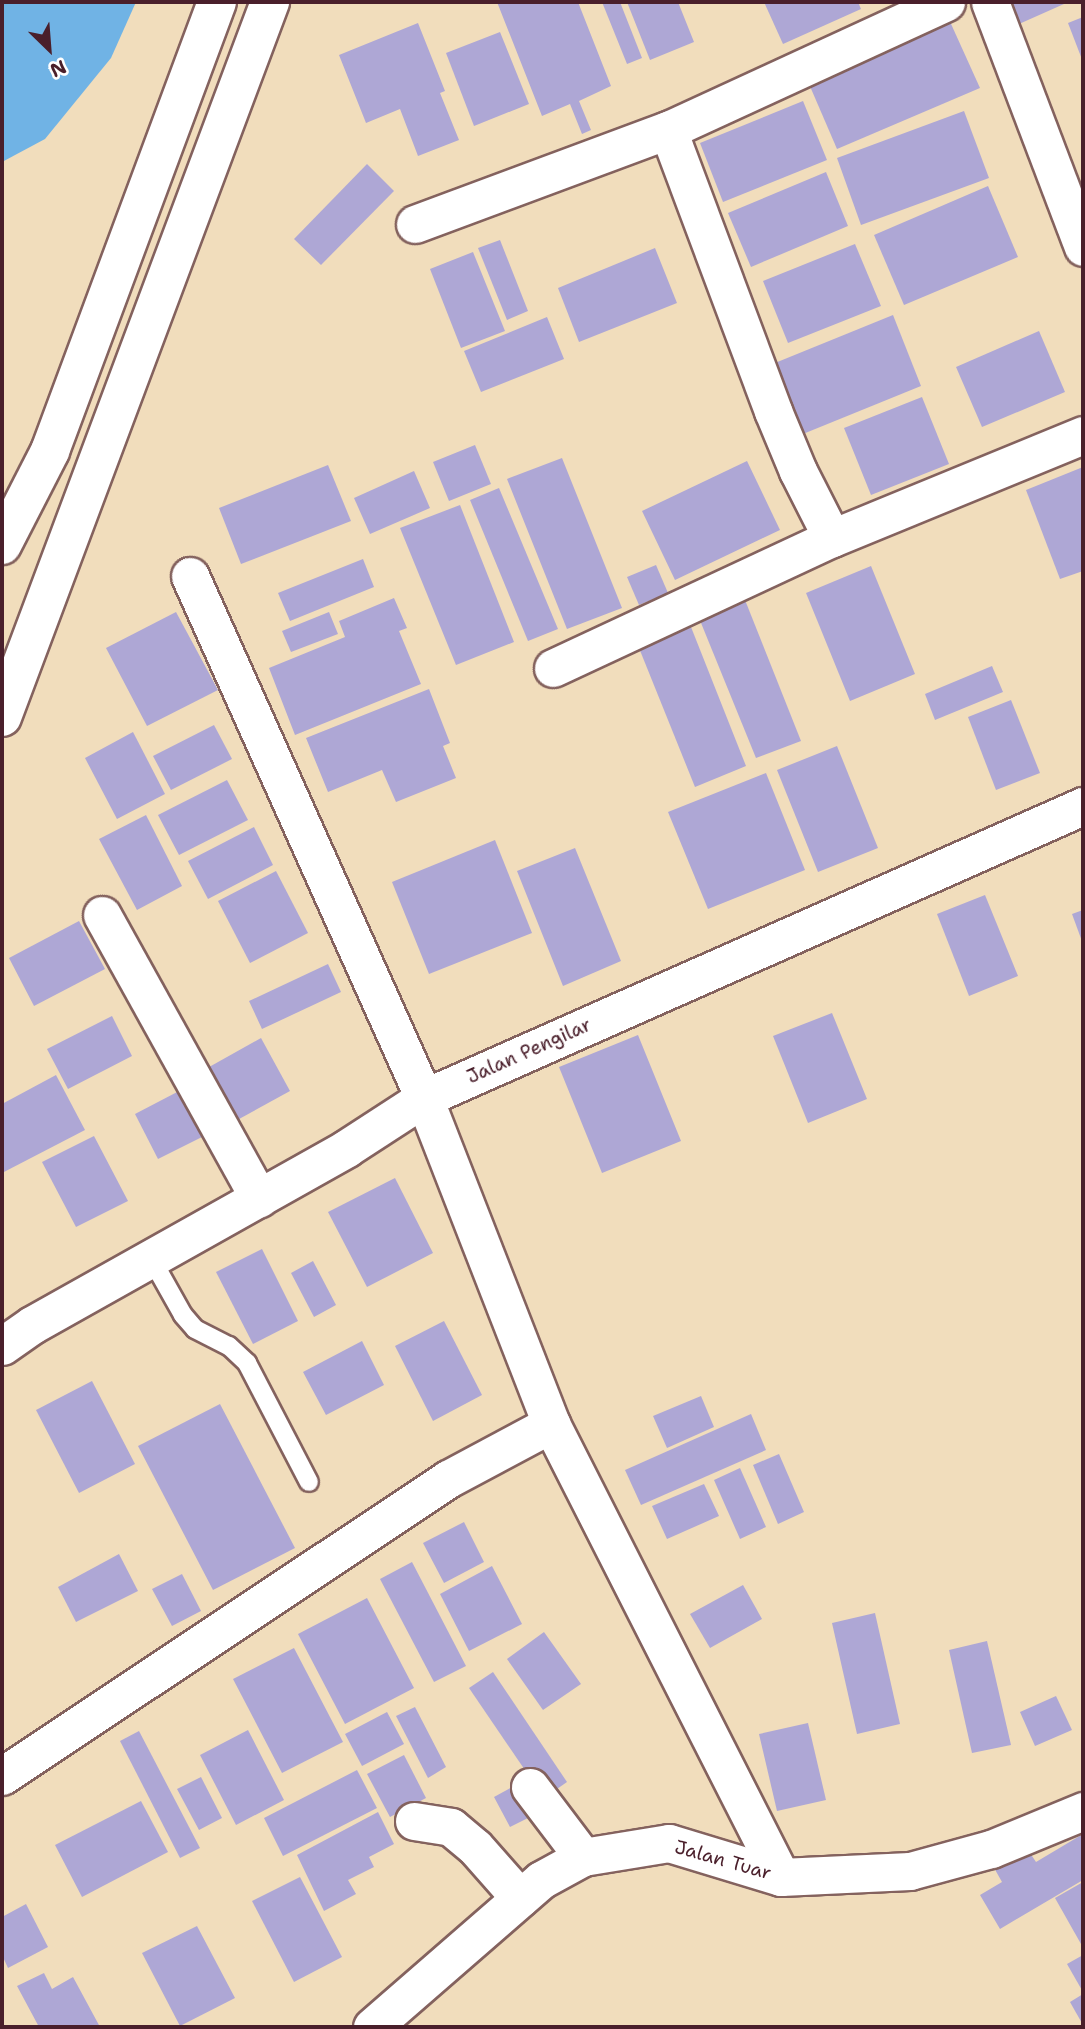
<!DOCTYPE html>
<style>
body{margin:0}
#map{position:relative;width:1085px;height:2029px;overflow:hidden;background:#f1ddbc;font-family:"Shantell Sans",sans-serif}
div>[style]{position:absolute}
.water>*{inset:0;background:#70b3e5}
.building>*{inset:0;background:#aea7d5}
.roads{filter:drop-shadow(2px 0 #84625e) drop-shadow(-2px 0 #84625e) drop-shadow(0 2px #84625e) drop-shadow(0 -2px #84625e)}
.service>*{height:18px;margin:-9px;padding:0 9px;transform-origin:9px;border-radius:9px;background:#fff}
.minor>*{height:37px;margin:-18.5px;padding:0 18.5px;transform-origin:18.5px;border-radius:18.5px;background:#fff}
.motorway>*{height:38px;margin:-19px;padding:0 19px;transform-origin:19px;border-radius:19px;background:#fff}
span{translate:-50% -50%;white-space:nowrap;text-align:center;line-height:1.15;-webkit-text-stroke:5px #fff;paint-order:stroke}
.street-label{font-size:19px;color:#4a1f2b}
.frame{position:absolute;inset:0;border:4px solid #4a1f2b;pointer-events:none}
.north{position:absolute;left:14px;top:14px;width:70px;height:70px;-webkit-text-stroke:5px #fff;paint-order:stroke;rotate:155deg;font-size:19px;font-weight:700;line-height:28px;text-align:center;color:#4a1f2b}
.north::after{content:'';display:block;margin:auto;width:24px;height:32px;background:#4a1f2b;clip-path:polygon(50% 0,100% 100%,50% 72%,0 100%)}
</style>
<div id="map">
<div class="water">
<div style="clip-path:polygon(2px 2px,136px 2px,111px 58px,45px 139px,2px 162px)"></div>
</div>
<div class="building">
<div style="clip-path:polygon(497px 2px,578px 2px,611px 86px,579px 101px,591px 130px,582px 134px,570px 104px,542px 116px)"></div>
<div style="clip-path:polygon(602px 2px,620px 2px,642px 58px,627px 64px)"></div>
<div style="clip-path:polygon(627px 2px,678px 2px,694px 42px,650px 60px)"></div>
<div style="clip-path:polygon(764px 2px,858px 2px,861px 9px,783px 44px)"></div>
<div style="clip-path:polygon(1009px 2px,1063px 2px,1064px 4px,1019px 24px)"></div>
<div style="clip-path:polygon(947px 15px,980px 88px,837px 149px,806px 77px)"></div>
<div style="clip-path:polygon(1083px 17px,1083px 62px,1068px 23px)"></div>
<div style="clip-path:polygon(418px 23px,445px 91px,440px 93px,459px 140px,418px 156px,400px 109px,366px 123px,339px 55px)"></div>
<div style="clip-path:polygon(500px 32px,529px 104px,474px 126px,446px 53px)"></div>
<div style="clip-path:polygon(803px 101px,827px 160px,723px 202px,700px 143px)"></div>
<div style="clip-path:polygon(964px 111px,989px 178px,861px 225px,837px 158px)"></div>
<div style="clip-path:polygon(367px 164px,394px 191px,321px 265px,294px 239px)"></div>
<div style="clip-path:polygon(826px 172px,848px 226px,751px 267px,728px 213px)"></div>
<div style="clip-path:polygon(988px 186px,1018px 257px,904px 305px,874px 235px)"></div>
<div style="clip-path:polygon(500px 240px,528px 311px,507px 320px,478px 248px)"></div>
<div style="clip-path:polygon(855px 244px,881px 306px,788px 343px,763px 281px)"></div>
<div style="clip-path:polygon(655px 248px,677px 303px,579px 342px,558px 288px)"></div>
<div style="clip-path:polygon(473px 252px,505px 331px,461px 348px,430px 269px)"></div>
<div style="clip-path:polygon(893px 315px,921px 386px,798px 436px,770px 365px)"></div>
<div style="clip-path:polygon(547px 317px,564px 359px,481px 392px,464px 351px)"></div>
<div style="clip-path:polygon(1039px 331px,1065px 392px,982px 427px,956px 367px)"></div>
<div style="clip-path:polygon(922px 397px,949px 464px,871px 495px,844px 428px)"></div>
<div style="clip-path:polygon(475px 445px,491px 484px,449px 501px,433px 462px)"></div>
<div style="clip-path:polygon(562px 458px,622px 608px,567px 629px,507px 479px)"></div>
<div style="clip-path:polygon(747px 461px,780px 530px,675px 580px,642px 511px)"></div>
<div style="clip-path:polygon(328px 465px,351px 521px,241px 564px,219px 508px)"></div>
<div style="clip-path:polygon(1083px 467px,1083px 571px,1060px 579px,1026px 490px)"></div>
<div style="clip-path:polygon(414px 471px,430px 508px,370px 534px,354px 498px)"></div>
<div style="clip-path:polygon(499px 488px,558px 629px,528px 641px,470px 500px)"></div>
<div style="clip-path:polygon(460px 505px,514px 642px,456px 665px,400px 528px)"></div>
<div style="clip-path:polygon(363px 559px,374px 587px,290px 621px,278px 593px)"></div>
<div style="clip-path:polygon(656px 565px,668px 593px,639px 605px,627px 577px)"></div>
<div style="clip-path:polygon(871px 566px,915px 674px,850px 701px,806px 593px)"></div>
<div style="clip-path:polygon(394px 598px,407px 628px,399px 631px,421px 684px,295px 735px,269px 668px,345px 637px,339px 621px)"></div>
<div style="clip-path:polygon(745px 600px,801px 741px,756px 758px,699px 618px)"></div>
<div style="clip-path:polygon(176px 612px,218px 690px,147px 726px,106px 648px)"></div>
<div style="clip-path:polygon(329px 612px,338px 634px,291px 652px,282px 631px)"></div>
<div style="clip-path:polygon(691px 627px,746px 766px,695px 787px,639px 648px)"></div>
<div style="clip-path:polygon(992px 666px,1003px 692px,935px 720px,925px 694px)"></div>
<div style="clip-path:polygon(429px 689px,450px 743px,443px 746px,456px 778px,396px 802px,382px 770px,328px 792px,306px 738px)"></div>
<div style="clip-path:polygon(1011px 700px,1040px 773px,996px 790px,968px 717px)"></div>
<div style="clip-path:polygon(214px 725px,232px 759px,171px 790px,153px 756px)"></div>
<div style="clip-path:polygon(133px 732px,165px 794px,117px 819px,85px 758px)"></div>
<div style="clip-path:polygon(837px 746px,878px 848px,818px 872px,777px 770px)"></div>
<div style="clip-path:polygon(766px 773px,805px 870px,708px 909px,668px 812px)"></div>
<div style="clip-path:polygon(227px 780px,248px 820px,179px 855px,158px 815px)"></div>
<div style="clip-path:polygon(146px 815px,182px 886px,137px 910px,99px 839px)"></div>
<div style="clip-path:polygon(254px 827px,273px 865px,208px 899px,188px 861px)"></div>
<div style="clip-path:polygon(495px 840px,532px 933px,429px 974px,392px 882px)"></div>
<div style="clip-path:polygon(575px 848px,621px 961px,563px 986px,517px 871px)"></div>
<div style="clip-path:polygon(276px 871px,308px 933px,250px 963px,218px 901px)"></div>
<div style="clip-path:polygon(985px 895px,1018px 976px,969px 996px,937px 914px)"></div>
<div style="clip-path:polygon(1083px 910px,1083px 944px,1072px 914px)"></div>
<div style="clip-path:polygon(79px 921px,105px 969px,34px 1006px,9px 958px)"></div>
<div style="clip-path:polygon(328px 964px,341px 992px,262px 1029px,249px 1001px)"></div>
<div style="clip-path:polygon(832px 1013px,867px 1099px,808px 1123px,773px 1036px)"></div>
<div style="clip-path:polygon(112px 1016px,132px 1056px,68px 1089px,47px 1049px)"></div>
<div style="clip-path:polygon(638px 1035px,681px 1141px,602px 1173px,559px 1067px)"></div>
<div style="clip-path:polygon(261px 1038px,290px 1091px,230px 1124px,202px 1071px)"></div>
<div style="clip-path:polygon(56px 1075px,85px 1130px,2px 1173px,2px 1104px)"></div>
<div style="clip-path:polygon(181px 1090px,204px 1136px,158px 1159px,135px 1114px)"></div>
<div style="clip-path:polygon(94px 1136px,128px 1201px,76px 1227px,42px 1162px)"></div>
<div style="clip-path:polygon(395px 1178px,433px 1253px,367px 1287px,328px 1212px)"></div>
<div style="clip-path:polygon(262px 1249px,298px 1321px,253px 1344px,216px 1272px)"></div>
<div style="clip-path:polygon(313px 1261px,336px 1305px,314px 1317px,291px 1273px)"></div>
<div style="clip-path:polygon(444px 1321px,482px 1395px,433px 1421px,395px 1346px)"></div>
<div style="clip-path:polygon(362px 1341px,384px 1385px,326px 1415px,303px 1372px)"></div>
<div style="clip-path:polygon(92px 1381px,135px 1464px,79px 1493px,36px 1410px)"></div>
<div style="clip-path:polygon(701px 1396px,714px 1427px,667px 1448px,653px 1416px)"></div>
<div style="clip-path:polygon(220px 1404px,295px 1548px,213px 1590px,138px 1446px)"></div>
<div style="clip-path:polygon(751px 1414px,766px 1450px,641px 1505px,625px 1470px)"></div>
<div style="clip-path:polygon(779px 1454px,804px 1512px,778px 1524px,753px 1465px)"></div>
<div style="clip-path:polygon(740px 1468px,766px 1527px,740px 1539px,714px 1480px)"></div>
<div style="clip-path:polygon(704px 1484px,719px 1516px,667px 1539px,652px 1506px)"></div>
<div style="clip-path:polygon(464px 1522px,484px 1562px,444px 1583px,423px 1543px)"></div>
<div style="clip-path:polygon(119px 1554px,138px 1591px,76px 1622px,58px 1587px)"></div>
<div style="clip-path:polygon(412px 1562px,466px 1666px,434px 1682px,380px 1579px)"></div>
<div style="clip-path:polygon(492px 1566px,522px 1624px,469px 1651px,440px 1594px)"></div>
<div style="clip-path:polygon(182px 1574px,201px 1611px,172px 1626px,152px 1589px)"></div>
<div style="clip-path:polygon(743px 1585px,762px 1619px,710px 1648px,690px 1614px)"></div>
<div style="clip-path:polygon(367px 1598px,414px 1688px,345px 1724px,298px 1634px)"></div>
<div style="clip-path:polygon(875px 1613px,900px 1724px,857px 1734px,832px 1623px)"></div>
<div style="clip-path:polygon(544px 1632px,581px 1684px,543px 1710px,507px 1659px)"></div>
<div style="clip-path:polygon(987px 1641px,1011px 1745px,972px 1753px,949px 1650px)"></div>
<div style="clip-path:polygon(294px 1648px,343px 1742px,282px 1773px,233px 1679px)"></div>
<div style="clip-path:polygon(493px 1672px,567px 1782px,544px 1798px,469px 1688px)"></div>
<div style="clip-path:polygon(1056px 1696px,1072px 1730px,1035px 1746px,1020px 1712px)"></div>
<div style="clip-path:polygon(415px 1707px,446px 1767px,428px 1778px,396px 1716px)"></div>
<div style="clip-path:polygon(387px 1712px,404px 1744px,362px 1766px,345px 1734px)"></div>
<div style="clip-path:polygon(808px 1723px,826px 1800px,777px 1811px,759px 1734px)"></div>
<div style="clip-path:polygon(248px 1730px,284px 1800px,236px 1825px,200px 1755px)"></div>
<div style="clip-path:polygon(139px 1731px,200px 1848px,180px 1858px,120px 1741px)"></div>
<div style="clip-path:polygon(404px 1755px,426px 1798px,390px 1817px,367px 1774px)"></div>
<div style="clip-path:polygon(357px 1770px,377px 1808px,283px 1856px,264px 1818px)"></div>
<div style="clip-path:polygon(201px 1777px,222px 1818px,199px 1830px,177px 1789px)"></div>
<div style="clip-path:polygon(514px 1786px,530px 1817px,510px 1827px,494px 1797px)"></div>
<div style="clip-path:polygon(141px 1801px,168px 1852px,82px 1897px,55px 1845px)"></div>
<div style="clip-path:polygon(378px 1812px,394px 1844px,369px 1857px,374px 1867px,348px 1880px,356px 1894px,324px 1911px,297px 1855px)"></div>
<div style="clip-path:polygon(1083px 1834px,1083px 1880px,1000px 1929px,980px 1895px,1002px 1882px,993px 1866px,1026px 1847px,1036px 1862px)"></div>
<div style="clip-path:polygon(300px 1877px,342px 1957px,294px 1982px,252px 1901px)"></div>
<div style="clip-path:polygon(1083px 1882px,1083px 1942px,1081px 1944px,1055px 1898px)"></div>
<div style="clip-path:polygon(26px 1904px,48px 1947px,8px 1968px,2px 1955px,2px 1917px)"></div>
<div style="clip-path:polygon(197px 1926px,235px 1998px,180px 2026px,142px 1953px)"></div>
<div style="clip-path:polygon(1083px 1955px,1083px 1992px,1067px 1964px)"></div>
<div style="clip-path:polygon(44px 1973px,52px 1989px,73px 1977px,100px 2027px,39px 2027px,17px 1986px)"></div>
<div style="clip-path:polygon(1083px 1994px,1083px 2025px,1070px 2002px)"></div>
</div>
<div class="roads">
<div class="service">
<div style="left:151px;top:1258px;width:65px;rotate:60.7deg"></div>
<div style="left:183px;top:1315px;width:18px;rotate:49deg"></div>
<div style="left:195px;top:1329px;width:38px;rotate:27deg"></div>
<div style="left:229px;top:1346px;width:25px;rotate:43deg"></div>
<div style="left:247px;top:1363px;width:134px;rotate:62.5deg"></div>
</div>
<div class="minor">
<div style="left:990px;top:2px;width:262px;rotate:69.2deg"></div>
<div style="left:668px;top:130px;width:300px;rotate:69.5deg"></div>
<div style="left:773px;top:411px;width:65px;rotate:67.4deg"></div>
<div style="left:798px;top:471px;width:75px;rotate:63.1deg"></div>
<div style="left:415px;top:224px;width:270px;rotate:-20.4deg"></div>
<div style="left:668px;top:130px;width:306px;rotate:-24.7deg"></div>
<div style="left:190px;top:576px;width:572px;rotate:65.85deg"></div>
<div style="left:424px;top:1098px;width:350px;rotate:68.7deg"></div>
<div style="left:551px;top:1424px;width:508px;rotate:63.08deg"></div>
<div style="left:553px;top:668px;width:308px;rotate:-25deg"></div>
<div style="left:832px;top:538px;width:271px;rotate:-22.3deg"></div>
<div style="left:102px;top:915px;width:324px;rotate:61deg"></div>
<div style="left:2px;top:1346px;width:37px;rotate:-35deg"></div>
<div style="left:32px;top:1325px;width:361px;rotate:-29.3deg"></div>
<div style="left:347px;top:1148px;width:92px;rotate:-33deg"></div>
<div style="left:424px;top:1098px;width:721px;rotate:-23.9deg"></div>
<div style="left:2px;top:1776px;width:536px;rotate:-33.66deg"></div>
<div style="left:448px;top:1479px;width:117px;rotate:-28.1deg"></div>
<div style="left:530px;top:1787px;width:88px;rotate:52.9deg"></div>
<div style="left:414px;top:1821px;width:37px;rotate:9deg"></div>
<div style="left:451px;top:1827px;width:31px;rotate:40deg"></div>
<div style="left:475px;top:1847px;width:68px;rotate:48.6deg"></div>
<div style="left:372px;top:2027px;width:224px;rotate:-41deg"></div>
<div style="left:541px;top:1880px;width:48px;rotate:-28.7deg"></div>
<div style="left:583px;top:1857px;width:87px;rotate:-9.2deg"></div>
<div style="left:669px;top:1843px;width:117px;rotate:16.9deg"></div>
<div style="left:781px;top:1877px;width:129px;rotate:-2.7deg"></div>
<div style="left:910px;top:1871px;width:84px;rotate:-15.2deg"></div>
<div style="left:991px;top:1849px;width:100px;rotate:-22.4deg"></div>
</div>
<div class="motorway">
<div style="left:2px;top:545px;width:106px;rotate:-62.9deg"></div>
<div style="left:50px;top:451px;width:479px;rotate:-69.6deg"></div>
<div style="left:2px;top:717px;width:764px;rotate:-69.45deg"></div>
</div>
</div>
<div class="street-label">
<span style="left:529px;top:1051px;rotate:-24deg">Jalan Pengilar</span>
<span style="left:723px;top:1860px;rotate:16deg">Jalan Tuar</span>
</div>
<div class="frame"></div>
<div class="north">N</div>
</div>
